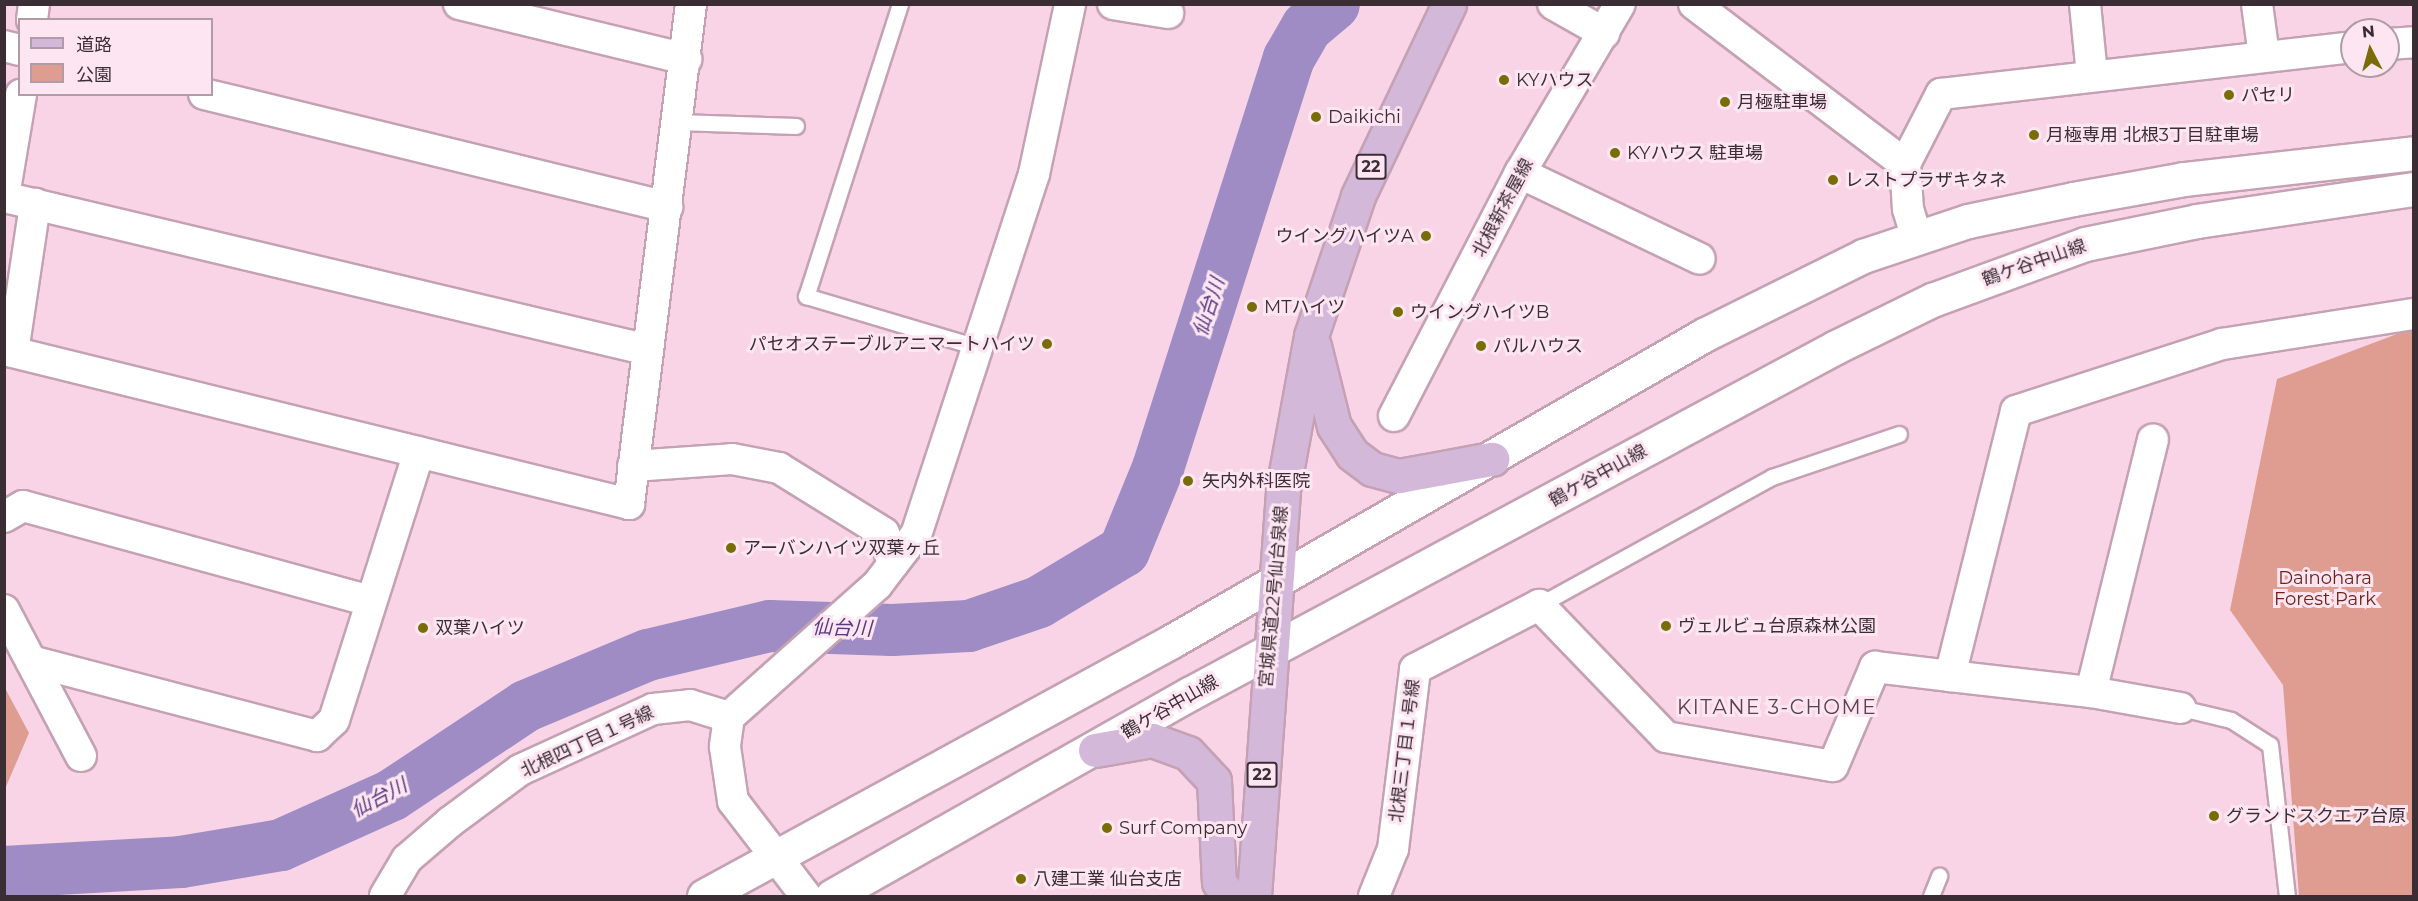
<!DOCTYPE html>
<meta charset="utf-8">
<style>
body{margin:0}
#map{position:relative;width:2418px;height:901px;overflow:hidden;background:#f9d4e7;font-family:Montserrat,"Noto Sans JP",sans-serif}
div>[style]{position:absolute}
.green>*{inset:0;background:#de9d90}
.river>*{height:52px;margin:-26px;padding:0 26px;transform-origin:26px;border-radius:26px;background:#9f8cc4}
.roads{filter:drop-shadow(2px 0 #c4a1b3) drop-shadow(-2px 0 #c4a1b3) drop-shadow(0 2px #c4a1b3) drop-shadow(0 -2px #c4a1b3)}
.service>*{height:15px;margin:-7.5px;padding:0 7.5px;transform-origin:7.5px;border-radius:7.5px;background:#fff}
.minor>*{height:30px;margin:-15px;padding:0 15px;transform-origin:15px;border-radius:15px;background:#fff}
.tertiary>*{height:33px;margin:-16.5px;padding:0 16.5px;transform-origin:16.5px;border-radius:16.5px;background:#fff}
.primary>*{height:33px;margin:-16.5px;padding:0 16.5px;transform-origin:16.5px;border-radius:16.5px;background:#d4b8d9}
.dots>*{width:16px;height:16px;translate:-50% -50%;box-sizing:border-box;border:3px solid #fde6f2;border-radius:50%}
span{translate:-50% -50%;white-space:nowrap;text-align:center;line-height:1.15;-webkit-text-stroke:6px #fde6f2;paint-order:stroke}
.shield-label span{padding:2px 4px;background:#fde6f2;border:2px solid;border-radius:4px;-webkit-text-stroke-width:0}
.shield-label{font-size:16px;color:#3b2d34;font-weight:700}
.poi-label{font-size:18px;color:#3b2d34}
.left{translate:0 -50%;text-align:left}
.right{translate:-100% -50%;text-align:right}
.street-label{font-size:18px;color:#3b2d34}
.park-label{font-size:18px;color:#712317}
.water-label{font-size:20px;color:#563c81;font-style:italic}
.neighbourhood-label{font-size:20px;color:#5d3f50;letter-spacing:1.5px}
.frame{position:absolute;inset:0;border:6px solid #3b2d34;pointer-events:none}
.legend{position:absolute;left:18px;top:18px;width:195px;height:78px;box-sizing:border-box;background:#fde6f2;border:2px solid #af9ca6;margin:0;padding:8px 10px;list-style:none;font-size:18px;color:#3b2d34}
.legend li{display:flex;align-items:center;gap:12px;height:30px}
.legend b{width:30px;border:2px solid #af9ca6}
.north{position:absolute;left:2340px;top:18px;width:60px;height:60px;box-sizing:border-box;background:#fde6f2;border:2px solid #af9ca6;border-radius:50%;rotate:354deg;font-size:16px;font-weight:700;line-height:24px;text-align:center;color:#3b2d34}
.north::after{content:'';display:block;margin:auto;width:21px;height:27px;background:#7a6d07;clip-path:polygon(50% 0,100% 100%,50% 72%,0 100%)}
</style>
<div id="map">
<div class="green">
<div style="clip-path:polygon(2413px 328px,2413px 896px,2299px 896px,2283px 685px,2230px 610px,2277px 379px)"></div>
<div style="clip-path:polygon(5px 688px,29px 733px,5px 789px)"></div>
</div>
<div class="river">
<div style="left:4px;top:872px;width:177px;rotate:-3.2deg"></div>
<div style="left:181px;top:862px;width:101px;rotate:-9.6deg"></div>
<div style="left:281px;top:845px;width:122px;rotate:-24.2deg"></div>
<div style="left:392px;top:795px;width:161px;rotate:-33.6deg"></div>
<div style="left:526px;top:706px;width:132px;rotate:-22.7deg"></div>
<div style="left:648px;top:655px;width:125px;rotate:-13.4deg"></div>
<div style="left:770px;top:626px;width:122px;rotate:1.9deg"></div>
<div style="left:892px;top:630px;width:77px;rotate:-3deg"></div>
<div style="left:969px;top:626px;width:74px;rotate:-18.9deg"></div>
<div style="left:1039px;top:602px;width:99px;rotate:-31deg"></div>
<div style="left:1124px;top:551px;width:90px;rotate:-67.7deg"></div>
<div style="left:1158px;top:468px;width:430px;rotate:-72.3deg"></div>
<div style="left:1289px;top:58px;width:36px;rotate:-60deg"></div>
<div style="left:1307px;top:27px;width:35px;rotate:-40deg"></div>
</div>
<div class="roads">
<div class="service">
<div style="left:900px;top:4px;width:307px;rotate:107.8deg"></div>
<div style="left:806px;top:296px;width:178px;rotate:16.6deg"></div>
<div style="left:678px;top:122px;width:118px;rotate:1.9deg"></div>
<div style="left:1539px;top:605px;width:266px;rotate:-28.8deg"></div>
<div style="left:1772px;top:477px;width:134px;rotate:-18.7deg"></div>
<div style="left:2181px;top:708px;width:51px;rotate:13.5deg"></div>
<div style="left:2231px;top:720px;width:46px;rotate:32.7deg"></div>
<div style="left:2270px;top:745px;width:152px;rotate:83.6deg"></div>
<div style="left:1931px;top:896px;width:22px;rotate:-68deg"></div>
</div>
<div class="minor">
<div style="left:459px;top:4px;width:234px;rotate:13.6deg"></div>
<div style="left:1113px;top:4px;width:56px;rotate:9.3deg"></div>
<div style="left:1553px;top:4px;width:59px;rotate:29.6deg"></div>
<div style="left:1694px;top:4px;width:265px;rotate:37.2deg"></div>
<div style="left:1905px;top:164px;width:45px;rotate:86.2deg"></div>
<div style="left:1908px;top:209px;width:28px;rotate:73deg"></div>
<div style="left:2085px;top:4px;width:72px;rotate:84.4deg"></div>
<div style="left:2257px;top:4px;width:52px;rotate:82.3deg"></div>
<div style="left:32px;top:20px;width:16px;rotate:-83deg"></div>
<div style="left:2388px;top:44px;width:26px;rotate:-4deg"></div>
<div style="left:4px;top:46px;width:16px;rotate:14deg"></div>
<div style="left:204px;top:94px;width:477px;rotate:13.7deg"></div>
<div style="left:1905px;top:164px;width:79px;rotate:-62.8deg"></div>
<div style="left:1941px;top:94px;width:414px;rotate:-6.5deg"></div>
<div style="left:1520px;top:173px;width:199px;rotate:25.5deg"></div>
<div style="left:4px;top:196px;width:103px;rotate:-80.5deg"></div>
<div style="left:4px;top:197px;width:662px;rotate:13.36deg"></div>
<div style="left:4px;top:350px;width:644px;rotate:13.84deg"></div>
<div style="left:629px;top:504px;width:504px;rotate:-82.93deg"></div>
<div style="left:13px;top:352px;width:150px;rotate:-81.5deg"></div>
<div style="left:1394px;top:416px;width:274px;rotate:-62.6deg"></div>
<div style="left:1520px;top:173px;width:196px;rotate:-59.4deg"></div>
<div style="left:633px;top:466px;width:99px;rotate:-4deg"></div>
<div style="left:732px;top:459px;width:48px;rotate:10.8deg"></div>
<div style="left:779px;top:468px;width:123px;rotate:31.8deg"></div>
<div style="left:884px;top:533px;width:32px;rotate:74deg"></div>
<div style="left:893px;top:564px;width:26px;rotate:127deg"></div>
<div style="left:877px;top:585px;width:198px;rotate:138.3deg"></div>
<div style="left:729px;top:717px;width:30px;rotate:98deg"></div>
<div style="left:725px;top:747px;width:55px;rotate:81.6deg"></div>
<div style="left:733px;top:801px;width:120px;rotate:52.5deg"></div>
<div style="left:4px;top:517px;width:22px;rotate:-30deg"></div>
<div style="left:23px;top:506px;width:361px;rotate:15.3deg"></div>
<div style="left:893px;top:564px;width:37px;rotate:-52deg"></div>
<div style="left:916px;top:535px;width:380px;rotate:-71.9deg"></div>
<div style="left:1034px;top:174px;width:174px;rotate:-78deg"></div>
<div style="left:4px;top:610px;width:165px;rotate:62.2deg"></div>
<div style="left:31px;top:661px;width:296px;rotate:14.7deg"></div>
<div style="left:317px;top:736px;width:23px;rotate:-43deg"></div>
<div style="left:334px;top:720px;width:281px;rotate:-72.4deg"></div>
<div style="left:1950px;top:676px;width:142px;rotate:6.5deg"></div>
<div style="left:2091px;top:692px;width:91px;rotate:10.1deg"></div>
<div style="left:2091px;top:692px;width:260px;rotate:-76.2deg"></div>
<div style="left:385px;top:896px;width:43px;rotate:-59.3deg"></div>
<div style="left:407px;top:859px;width:57px;rotate:-40.7deg"></div>
<div style="left:450px;top:822px;width:87px;rotate:-36.6deg"></div>
<div style="left:520px;top:770px;width:146px;rotate:-24.6deg"></div>
<div style="left:653px;top:709px;width:37px;rotate:-6deg"></div>
<div style="left:690px;top:705px;width:41px;rotate:17.1deg"></div>
<div style="left:1374px;top:896px;width:51px;rotate:-68deg"></div>
<div style="left:1393px;top:849px;width:181px;rotate:-83deg"></div>
<div style="left:1415px;top:669px;width:140px;rotate:-27.3deg"></div>
<div style="left:1539px;top:605px;width:183px;rotate:46.1deg"></div>
<div style="left:1666px;top:737px;width:169px;rotate:9.9deg"></div>
<div style="left:1833px;top:766px;width:108px;rotate:-67deg"></div>
<div style="left:1875px;top:667px;width:76px;rotate:6.8deg"></div>
<div style="left:1950px;top:676px;width:273px;rotate:-76deg"></div>
<div style="left:2016px;top:411px;width:217px;rotate:-18deg"></div>
<div style="left:2222px;top:344px;width:194px;rotate:-8.9deg"></div>
</div>
<div class="tertiary">
<div style="left:704px;top:896px;width:533px;rotate:-28.58deg"></div>
<div style="left:1172px;top:641px;width:614px;rotate:-29.91deg"></div>
<div style="left:1704px;top:335px;width:178px;rotate:-26.4deg"></div>
<div style="left:1863px;top:256px;width:111px;rotate:-18.4deg"></div>
<div style="left:1968px;top:221px;width:107px;rotate:-11.8deg"></div>
<div style="left:2073px;top:199px;width:113px;rotate:-10.2deg"></div>
<div style="left:2184px;top:179px;width:231px;rotate:-6.4deg"></div>
<div style="left:832px;top:896px;width:412px;rotate:-29.5deg"></div>
<div style="left:1191px;top:693px;width:732px;rotate:-28.21deg"></div>
<div style="left:1836px;top:347px;width:107px;rotate:-26.1deg"></div>
<div style="left:1932px;top:300px;width:163px;rotate:-20.1deg"></div>
<div style="left:2085px;top:244px;width:114px;rotate:-11.6deg"></div>
<div style="left:2197px;top:221px;width:219px;rotate:-8.4deg"></div>
</div>
<div class="primary">
<div style="left:1314px;top:346px;width:82px;rotate:76deg"></div>
<div style="left:1334px;top:426px;width:33px;rotate:57deg"></div>
<div style="left:1352px;top:454px;width:25px;rotate:37deg"></div>
<div style="left:1372px;top:469px;width:28px;rotate:15deg"></div>
<div style="left:1399px;top:476px;width:95px;rotate:-10.4deg"></div>
<div style="left:1095px;top:750px;width:58px;rotate:-10deg"></div>
<div style="left:1152px;top:740px;width:38px;rotate:20deg"></div>
<div style="left:1188px;top:753px;width:38px;rotate:47deg"></div>
<div style="left:1214px;top:781px;width:101px;rotate:87.2deg"></div>
<div style="left:1219px;top:882px;width:17px;rotate:54deg"></div>
<div style="left:1254px;top:896px;width:408px;rotate:-85.9deg"></div>
<div style="left:1283px;top:489px;width:156px;rotate:-79.6deg"></div>
<div style="left:1311px;top:336px;width:148px;rotate:-71.4deg"></div>
<div style="left:1358px;top:196px;width:212px;rotate:-64.6deg"></div>
</div>
</div>
<div class="dots">
<div style="left:1504px;top:80px;background:#7a6d07"></div>
<div style="left:2229px;top:95px;background:#7a6d07"></div>
<div style="left:1725px;top:102px;background:#7a6d07"></div>
<div style="left:1316px;top:117px;background:#7a6d07"></div>
<div style="left:2034px;top:135px;background:#7a6d07"></div>
<div style="left:1615px;top:153px;background:#7a6d07"></div>
<div style="left:1833px;top:180px;background:#7a6d07"></div>
<div style="left:1426px;top:236px;background:#7a6d07"></div>
<div style="left:1252px;top:307px;background:#7a6d07"></div>
<div style="left:1398px;top:312px;background:#7a6d07"></div>
<div style="left:1047px;top:344px;background:#7a6d07"></div>
<div style="left:1481px;top:346px;background:#7a6d07"></div>
<div style="left:1188px;top:481px;background:#7a6d07"></div>
<div style="left:731px;top:548px;background:#7a6d07"></div>
<div style="left:1666px;top:626px;background:#7a6d07"></div>
<div style="left:423px;top:628px;background:#7a6d07"></div>
<div style="left:2214px;top:816px;background:#7a6d07"></div>
<div style="left:1107px;top:828px;background:#7a6d07"></div>
<div style="left:1021px;top:879px;background:#7a6d07"></div>
</div>
<div class="shield-label">
<span style="left:1371px;top:167px">22</span>
<span style="left:1262px;top:775px">22</span>
</div>
<div class="poi-label">
<span class="left" style="left:1516px;top:80px">KYハウス</span>
<span class="left" style="left:2241px;top:95px">パセリ</span>
<span class="left" style="left:1737px;top:102px">月極駐車場</span>
<span class="left" style="left:1328px;top:117px">Daikichi</span>
<span class="left" style="left:2046px;top:135px">月極専用 北根3丁目駐車場</span>
<span class="left" style="left:1627px;top:153px">KYハウス 駐車場</span>
<span class="left" style="left:1845px;top:180px">レストプラザキタネ</span>
<span class="right" style="left:1414px;top:236px">ウイングハイツA</span>
<span class="left" style="left:1264px;top:307px">MTハイツ</span>
<span class="left" style="left:1410px;top:312px">ウイングハイツB</span>
<span class="right" style="left:1035px;top:344px">パセオステーブルアニマートハイツ</span>
<span class="left" style="left:1493px;top:346px">パルハウス</span>
<span class="left" style="left:1202px;top:481px">矢内外科医院</span>
<span class="left" style="left:743px;top:548px">アーバンハイツ双葉ヶ丘</span>
<span class="left" style="left:1678px;top:626px">ヴェルビュ台原森林公園</span>
<span class="left" style="left:435px;top:628px">双葉ハイツ</span>
<span class="left" style="left:2226px;top:816px">グランドスクエア台原</span>
<span class="left" style="left:1119px;top:828px">Surf Company</span>
<span class="left" style="left:1033px;top:879px">八建工業 仙台支店</span>
</div>
<div class="street-label">
<span style="left:1503px;top:208px;rotate:-62deg">北根新茶屋線</span>
<span style="left:2034px;top:263px;rotate:-19deg">鶴ケ谷中山線</span>
<span style="left:1598px;top:476px;rotate:-29deg">鶴ケ谷中山線</span>
<span style="left:1274px;top:597px;rotate:-85deg">宮城県道22号仙台泉線</span>
<span style="left:1170px;top:707px;rotate:-30deg">鶴ケ谷中山線</span>
<span style="left:587px;top:742px;rotate:-25deg">北根四丁目１号線</span>
<span style="left:1405px;top:751px;rotate:-83deg">北根三丁目１号線</span>
</div>
<div class="park-label">
<span style="left:2325px;top:589px">Dainohara<br>Forest Park</span>
</div>
<div class="water-label">
<span style="left:1209px;top:307px;rotate:-72deg">仙台川</span>
<span style="left:842px;top:628px;rotate:2deg">仙台川</span>
<span style="left:379px;top:798px;rotate:-28deg">仙台川</span>
</div>
<div class="neighbourhood-label">
<span style="left:1777px;top:707px">KITANE 3-CHOME</span>
</div>
<div class="frame"></div>
<ul class="legend">
<li><b style="height:8px;background:#d4b8d9"></b>道路</li>
<li><b style="height:16px;background:#de9d90"></b>公園</li>
</ul>
<div class="north">N</div>
</div>
